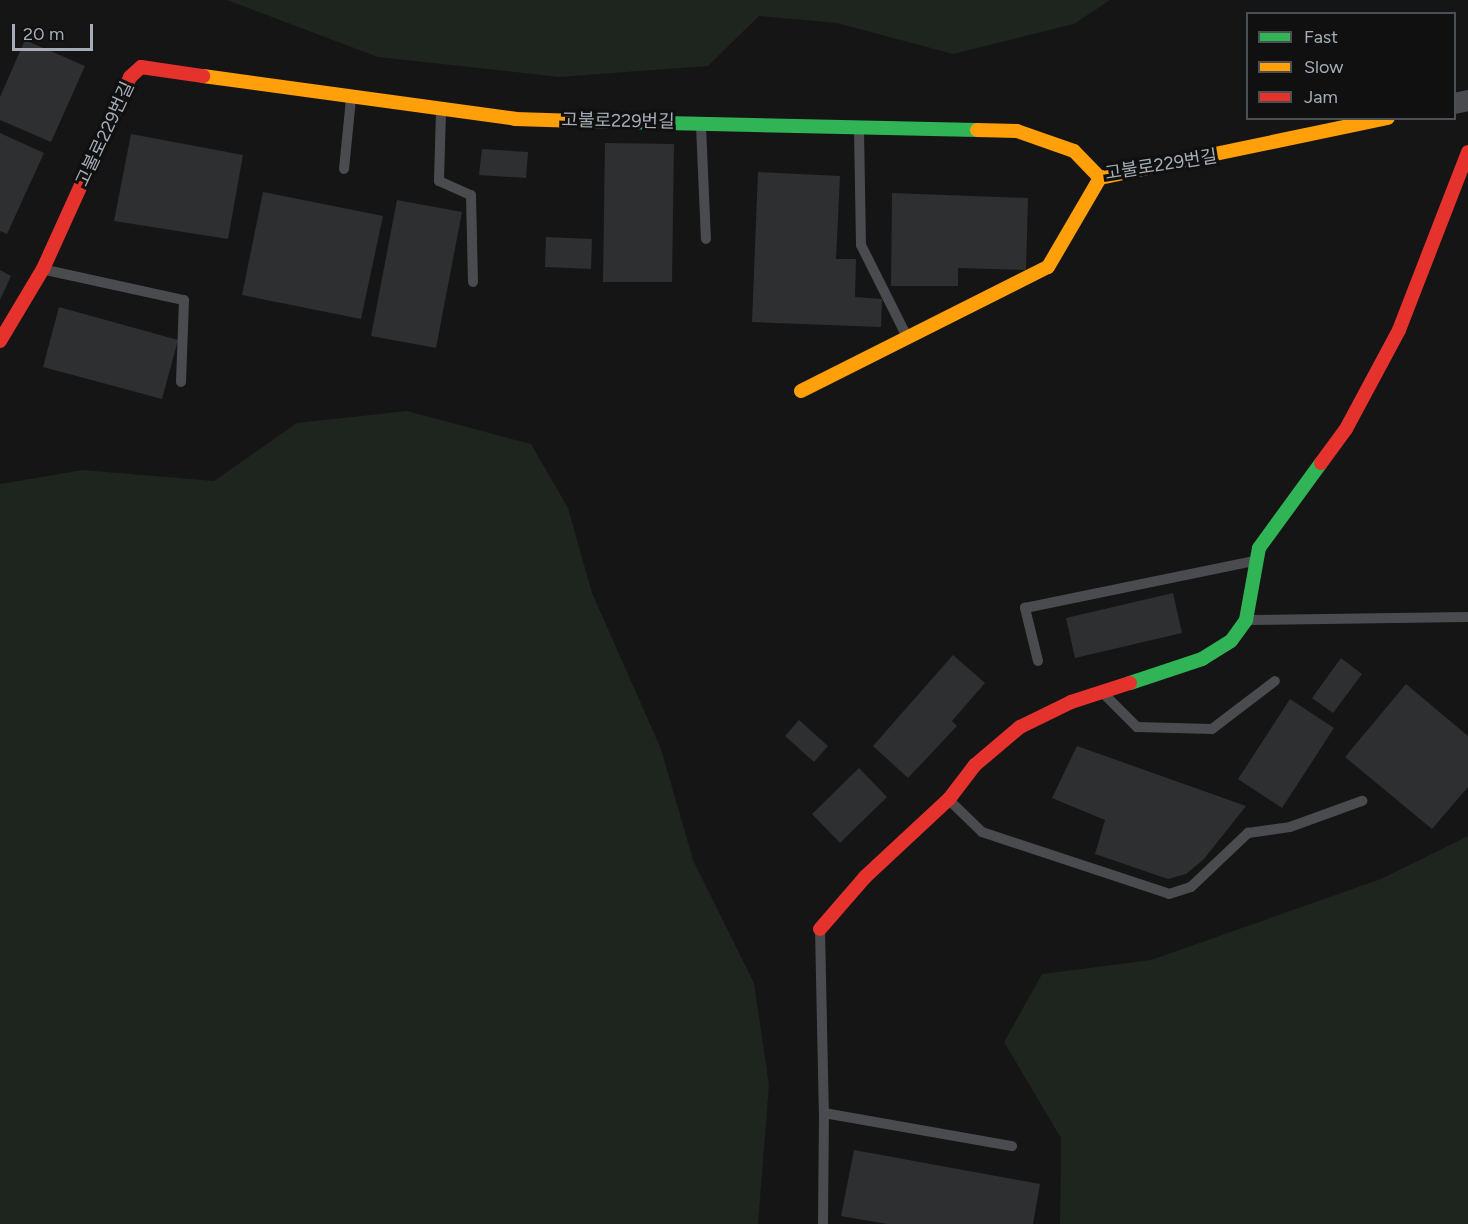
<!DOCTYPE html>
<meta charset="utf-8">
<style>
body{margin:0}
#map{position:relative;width:1468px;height:1224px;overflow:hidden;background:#151516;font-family:Figtree,"Noto Sans KR",sans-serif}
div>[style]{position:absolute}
.green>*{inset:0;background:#1e241e}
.building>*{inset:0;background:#2e2f30}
.lane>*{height:10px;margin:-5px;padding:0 5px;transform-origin:5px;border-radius:5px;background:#4a4b4f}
.street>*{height:21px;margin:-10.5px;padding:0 10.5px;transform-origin:10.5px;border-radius:10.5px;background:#4a4b4f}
.fast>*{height:14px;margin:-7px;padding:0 7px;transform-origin:7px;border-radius:7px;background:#30b455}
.slow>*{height:14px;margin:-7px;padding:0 7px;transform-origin:7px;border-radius:7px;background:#ff9f0a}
.jam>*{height:14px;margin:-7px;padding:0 7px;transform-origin:7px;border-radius:7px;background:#e5322d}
span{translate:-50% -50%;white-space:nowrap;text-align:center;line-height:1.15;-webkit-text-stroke:6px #101011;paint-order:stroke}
.street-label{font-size:18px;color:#a6adb7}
.legend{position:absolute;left:1246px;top:12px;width:210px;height:108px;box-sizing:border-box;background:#101011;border:2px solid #4c4f53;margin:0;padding:8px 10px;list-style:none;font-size:18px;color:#a6adb7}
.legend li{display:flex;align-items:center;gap:12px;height:30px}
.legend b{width:30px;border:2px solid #4c4f53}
.scale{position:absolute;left:12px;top:24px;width:81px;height:27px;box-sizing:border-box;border:3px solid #a6adb7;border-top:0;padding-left:8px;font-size:18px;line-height:21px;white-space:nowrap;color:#a6adb7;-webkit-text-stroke:4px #101011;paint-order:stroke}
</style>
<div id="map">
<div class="green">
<div style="clip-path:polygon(227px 0,1110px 0,1074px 24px,953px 54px,837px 23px,759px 16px,708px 66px,559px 77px,378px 57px)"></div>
<div style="clip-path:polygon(407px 411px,531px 444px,568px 508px,592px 593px,661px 749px,693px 860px,754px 983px,769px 1085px,758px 1224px,0 1224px,0 484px,83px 470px,214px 481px,297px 423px)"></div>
<div style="clip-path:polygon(1468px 836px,1468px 1224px,1060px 1224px,1061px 1138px,1004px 1042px,1042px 974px,1151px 960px,1381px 879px)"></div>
</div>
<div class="building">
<div style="clip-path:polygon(25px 40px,85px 66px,51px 142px,0 120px,0 97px)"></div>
<div style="clip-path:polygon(0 133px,44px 153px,7px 234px,0 231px)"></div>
<div style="clip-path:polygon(131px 134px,243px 155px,228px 239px,114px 221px)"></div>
<div style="clip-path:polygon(605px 143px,674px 144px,672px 282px,603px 282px)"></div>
<div style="clip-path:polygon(482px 149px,528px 152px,526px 178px,479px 175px)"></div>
<div style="clip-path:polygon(758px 172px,840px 176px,836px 259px,856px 259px,855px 297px,882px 299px,881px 327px,752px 322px)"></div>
<div style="clip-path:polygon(263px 192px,383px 216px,361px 319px,242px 295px)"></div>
<div style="clip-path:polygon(892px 193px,1028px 198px,1026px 270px,958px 268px,958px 286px,891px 286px)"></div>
<div style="clip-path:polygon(397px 200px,462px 212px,436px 348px,371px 336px)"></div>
<div style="clip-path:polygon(546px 237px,592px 239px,591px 269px,545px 267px)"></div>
<div style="clip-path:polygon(0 270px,11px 276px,0 300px)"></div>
<div style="clip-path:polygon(59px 307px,178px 340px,162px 399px,43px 367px)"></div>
<div style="clip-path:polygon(1173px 593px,1182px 633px,1075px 658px,1066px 618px)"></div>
<div style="clip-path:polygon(953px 655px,985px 683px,952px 721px,957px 726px,908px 778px,873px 746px)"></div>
<div style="clip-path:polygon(1341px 658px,1362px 674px,1333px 713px,1312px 698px)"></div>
<div style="clip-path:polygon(1406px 684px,1468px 736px,1468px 787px,1432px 829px,1345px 757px)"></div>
<div style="clip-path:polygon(1290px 699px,1334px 728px,1282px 808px,1238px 779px)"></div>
<div style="clip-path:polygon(799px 720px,828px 746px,814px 762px,785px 736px)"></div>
<div style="clip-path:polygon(1077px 746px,1246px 806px,1204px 859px,1186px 874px,1168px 879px,1095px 854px,1105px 820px,1052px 798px)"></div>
<div style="clip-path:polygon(859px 768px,887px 797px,840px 843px,812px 814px)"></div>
<div style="clip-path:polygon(854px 1150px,1040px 1184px,1033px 1224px,887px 1224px,841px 1216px)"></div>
</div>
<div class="lane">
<div style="left:441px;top:112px;width:69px;rotate:91.7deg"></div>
<div style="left:439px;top:181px;width:35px;rotate:24deg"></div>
<div style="left:471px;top:195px;width:87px;rotate:88.7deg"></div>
<div style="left:701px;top:126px;width:113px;rotate:87.5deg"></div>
<div style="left:859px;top:130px;width:115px;rotate:89deg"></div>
<div style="left:861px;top:245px;width:101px;rotate:63.4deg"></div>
<div style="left:344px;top:169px;width:70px;rotate:-84.3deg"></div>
<div style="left:46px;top:270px;width:141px;rotate:12.3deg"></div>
<div style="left:184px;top:300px;width:82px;rotate:92.1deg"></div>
<div style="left:1249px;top:620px;width:219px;rotate:-0.8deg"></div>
<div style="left:1038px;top:661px;width:55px;rotate:-103.8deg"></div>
<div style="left:1025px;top:608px;width:233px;rotate:-11.6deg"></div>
<div style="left:1104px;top:694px;width:47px;rotate:45deg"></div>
<div style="left:1137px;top:727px;width:75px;rotate:1.5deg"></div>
<div style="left:1212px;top:729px;width:79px;rotate:-37.3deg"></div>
<div style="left:949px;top:800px;width:46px;rotate:44.1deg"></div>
<div style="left:982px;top:832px;width:197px;rotate:18.3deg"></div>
<div style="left:1169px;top:894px;width:23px;rotate:-18deg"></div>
<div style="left:1191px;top:887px;width:79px;rotate:-43.5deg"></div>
<div style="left:1248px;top:833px;width:42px;rotate:-8.1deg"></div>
<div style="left:1290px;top:827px;width:77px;rotate:-19.9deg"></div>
<div style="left:820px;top:929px;width:184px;rotate:88.8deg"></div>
<div style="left:824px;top:1113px;width:191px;rotate:10deg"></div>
<div style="left:823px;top:1224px;width:111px;rotate:-89.5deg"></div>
</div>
<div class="street">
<div style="left:1454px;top:103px;width:14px;rotate:-12deg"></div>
</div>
<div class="fast">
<div style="left:579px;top:121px;width:398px;rotate:1.3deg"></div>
<div style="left:1130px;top:683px;width:76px;rotate:-18.4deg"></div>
<div style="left:1202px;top:659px;width:34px;rotate:-32deg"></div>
<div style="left:1231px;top:641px;width:26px;rotate:-54deg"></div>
<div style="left:1246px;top:620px;width:73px;rotate:-79.8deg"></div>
<div style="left:1259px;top:548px;width:105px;rotate:-53.9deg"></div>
</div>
<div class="slow">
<div style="left:203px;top:76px;width:315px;rotate:7.8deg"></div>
<div style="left:515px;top:119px;width:64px;rotate:1.8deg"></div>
<div style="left:977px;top:130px;width:40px;rotate:1.4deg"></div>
<div style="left:1017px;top:131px;width:60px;rotate:19.3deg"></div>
<div style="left:1074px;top:151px;width:37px;rotate:46deg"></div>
<div style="left:1100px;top:178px;width:294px;rotate:-11.8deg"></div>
<div style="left:801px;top:391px;width:276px;rotate:-26.7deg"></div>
<div style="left:1048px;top:267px;width:103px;rotate:-59.7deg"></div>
</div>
<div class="jam">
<div style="left:0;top:341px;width:84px;rotate:-59.2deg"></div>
<div style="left:43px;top:269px;width:211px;rotate:-65.6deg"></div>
<div style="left:130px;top:77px;width:15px;rotate:-42deg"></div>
<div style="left:141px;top:67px;width:63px;rotate:8.3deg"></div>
<div style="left:1321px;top:463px;width:42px;rotate:-53.7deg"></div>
<div style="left:1346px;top:429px;width:112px;rotate:-61.8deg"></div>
<div style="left:1399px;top:330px;width:191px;rotate:-68.8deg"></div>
<div style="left:820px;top:929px;width:69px;rotate:-49.1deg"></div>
<div style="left:865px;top:877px;width:115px;rotate:-42.9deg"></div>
<div style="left:949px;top:799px;width:43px;rotate:-52.6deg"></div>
<div style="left:975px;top:765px;width:59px;rotate:-40.2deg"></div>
<div style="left:1020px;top:727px;width:57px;rotate:-26.1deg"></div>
<div style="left:1071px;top:702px;width:62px;rotate:-17.9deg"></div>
</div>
<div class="street-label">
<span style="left:618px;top:121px;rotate:1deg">고불로229번길</span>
<span style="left:105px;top:134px;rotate:-65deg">고불로229번길</span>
<span style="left:1161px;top:165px;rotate:-9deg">고불로229번길</span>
</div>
<ul class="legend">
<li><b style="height:8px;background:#30b455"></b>Fast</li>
<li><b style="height:8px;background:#ff9f0a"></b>Slow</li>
<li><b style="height:8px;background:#e5322d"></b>Jam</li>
</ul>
<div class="scale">20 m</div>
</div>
